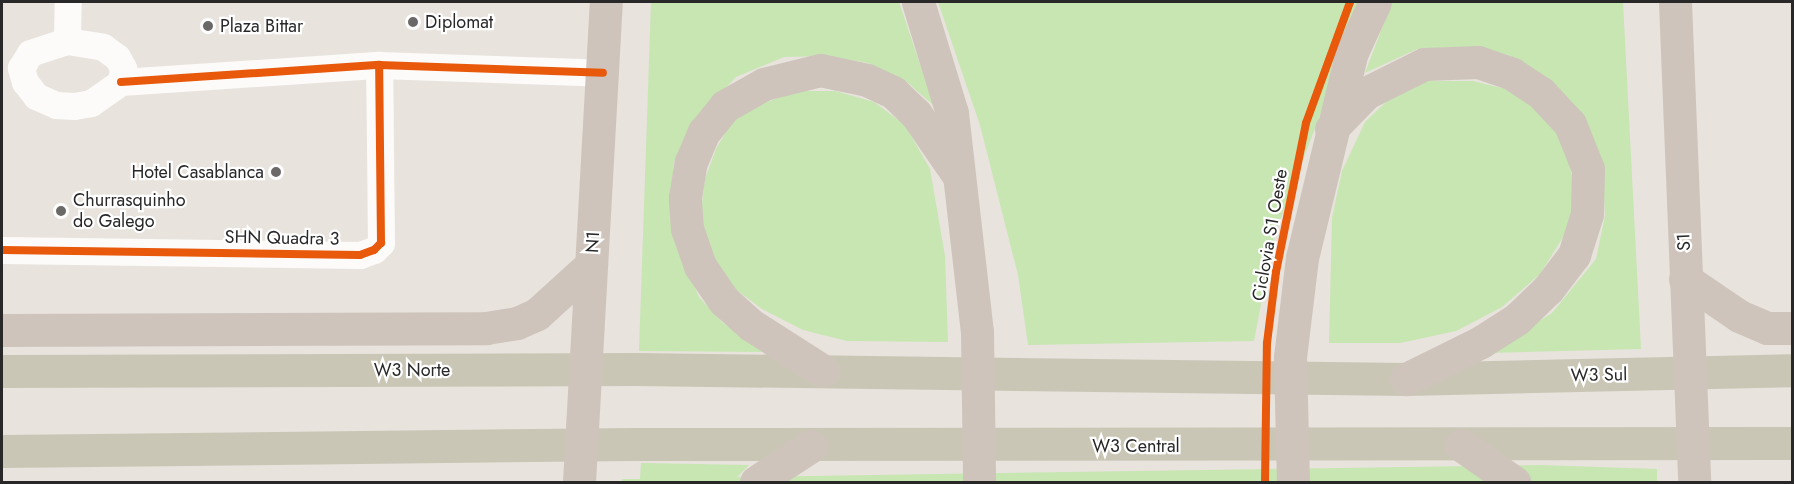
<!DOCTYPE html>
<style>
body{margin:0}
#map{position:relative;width:1794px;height:484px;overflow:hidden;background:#e8e3dd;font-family:Jost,sans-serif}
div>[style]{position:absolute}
.green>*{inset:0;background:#c7e6b2}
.minor>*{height:27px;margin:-13.5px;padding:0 13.5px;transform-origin:13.5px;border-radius:13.5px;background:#fcfbfa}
.major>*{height:33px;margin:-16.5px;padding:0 16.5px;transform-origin:16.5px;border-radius:16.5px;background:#cac6b6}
.highway>*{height:33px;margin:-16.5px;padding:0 16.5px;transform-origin:16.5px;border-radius:16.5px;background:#cec4bb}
.cycleway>*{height:8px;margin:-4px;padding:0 4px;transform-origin:4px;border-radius:4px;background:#e8590c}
.dots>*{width:16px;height:16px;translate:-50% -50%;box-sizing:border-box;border:3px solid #fff;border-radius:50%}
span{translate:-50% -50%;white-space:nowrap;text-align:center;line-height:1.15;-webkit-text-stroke:4.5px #fff;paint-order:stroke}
.poi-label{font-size:18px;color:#282828}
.left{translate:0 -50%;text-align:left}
.right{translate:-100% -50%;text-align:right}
.street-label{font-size:18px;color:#282828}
.frame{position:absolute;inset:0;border:3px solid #282828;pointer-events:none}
</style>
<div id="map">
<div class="green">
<div style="clip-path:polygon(651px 2px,899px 2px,934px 106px,907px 82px,868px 63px,827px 56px,784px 57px,736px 77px,700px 115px,674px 162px,670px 208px,678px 251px,699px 297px,723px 323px,765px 352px,639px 351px)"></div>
<div style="clip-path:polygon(938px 2px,1363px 2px,1274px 236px,1254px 341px,1028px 345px,1018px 275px,980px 125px)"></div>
<div style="clip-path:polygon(1392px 2px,1623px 2px,1641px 349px,1489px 353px,1552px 313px,1596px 259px,1605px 216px,1603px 175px,1545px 81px,1509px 55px,1456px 47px,1417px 49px,1365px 73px)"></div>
<div style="clip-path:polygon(1428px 81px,1473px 81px,1510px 90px,1543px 111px,1567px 149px,1576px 200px,1565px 234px,1540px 274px,1502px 307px,1456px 331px,1400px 343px,1329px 343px,1332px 218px,1342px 171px,1365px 122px,1390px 98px)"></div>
<div style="clip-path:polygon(798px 91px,835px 91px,874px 102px,905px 125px,930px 169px,945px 256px,948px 342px,847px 341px,803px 330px,762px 309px,727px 283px,709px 249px,701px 212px,705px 179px,716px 149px,733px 120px,764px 103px)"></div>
<div style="clip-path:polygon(641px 463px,749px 465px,737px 477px,1540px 465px,1657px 469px,1657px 482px,622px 482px,622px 479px,640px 479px)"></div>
</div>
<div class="minor">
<div style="left:67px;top:41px;width:36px;rotate:9deg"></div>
<div style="left:103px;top:47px;width:17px;rotate:36deg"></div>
<div style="left:117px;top:57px;width:13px;rotate:61deg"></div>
<div style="left:123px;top:68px;width:14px;rotate:98deg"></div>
<div style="left:121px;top:82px;width:37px;rotate:145deg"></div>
<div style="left:91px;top:103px;width:17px;rotate:170deg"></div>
<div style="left:74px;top:106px;width:18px;rotate:-177deg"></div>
<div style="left:56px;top:105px;width:22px;rotate:-156deg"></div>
<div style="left:36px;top:96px;width:18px;rotate:-128deg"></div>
<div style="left:25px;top:82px;width:15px;rotate:-106deg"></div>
<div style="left:21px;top:68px;width:17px;rotate:-59deg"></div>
<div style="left:30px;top:53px;width:39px;rotate:-18deg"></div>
<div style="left:67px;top:41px;width:39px;rotate:-89deg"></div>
<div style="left:121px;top:82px;width:259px;rotate:-3.8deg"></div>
<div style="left:379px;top:65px;width:224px;rotate:2deg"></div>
<div style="left:2px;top:250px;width:358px;rotate:0.8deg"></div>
<div style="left:360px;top:255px;width:15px;rotate:-20deg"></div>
<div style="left:374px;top:250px;width:10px;rotate:-45deg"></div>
<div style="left:381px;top:243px;width:178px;rotate:-90.6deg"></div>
</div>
<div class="major">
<div style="left:2px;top:371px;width:634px;rotate:-0.18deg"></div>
<div style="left:636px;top:369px;width:770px;rotate:0.74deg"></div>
<div style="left:1406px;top:379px;width:386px;rotate:-1.3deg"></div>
<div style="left:2px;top:451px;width:630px;rotate:-0.64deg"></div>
<div style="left:632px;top:444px;width:1160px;rotate:-0.05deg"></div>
</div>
<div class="highway">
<div style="left:918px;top:2px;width:116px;rotate:73deg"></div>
<div style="left:952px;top:113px;width:220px;rotate:83.5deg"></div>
<div style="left:977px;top:332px;width:150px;rotate:89.2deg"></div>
<div style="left:1675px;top:2px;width:480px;rotate:87.7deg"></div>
<div style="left:1331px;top:129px;width:50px;rotate:-45.8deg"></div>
<div style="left:1366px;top:93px;width:65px;rotate:-26.6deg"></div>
<div style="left:1424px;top:64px;width:54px;rotate:-2.1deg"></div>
<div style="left:1478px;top:62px;width:36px;rotate:19deg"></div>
<div style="left:1512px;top:74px;width:35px;rotate:33deg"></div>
<div style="left:1541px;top:93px;width:42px;rotate:46.9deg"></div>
<div style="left:1570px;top:124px;width:48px;rotate:68.2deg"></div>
<div style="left:1588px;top:169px;width:45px;rotate:91.3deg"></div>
<div style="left:1587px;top:214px;width:43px;rotate:107.6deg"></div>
<div style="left:1574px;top:255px;width:43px;rotate:127.4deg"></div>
<div style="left:1548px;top:289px;width:43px;rotate:135.9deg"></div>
<div style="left:1517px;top:319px;width:43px;rotate:147.4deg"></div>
<div style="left:1481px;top:342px;width:84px;rotate:153.7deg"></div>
<div style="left:1685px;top:279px;width:65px;rotate:34.4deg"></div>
<div style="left:1739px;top:316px;width:30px;rotate:23deg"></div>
<div style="left:1767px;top:328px;width:25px"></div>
<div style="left:2px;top:330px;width:484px;rotate:-0.2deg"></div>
<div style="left:486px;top:328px;width:31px;rotate:-9deg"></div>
<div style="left:517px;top:323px;width:22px;rotate:-24deg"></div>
<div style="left:537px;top:314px;width:73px;rotate:-42.2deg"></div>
<div style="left:823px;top:371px;width:85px;rotate:-147.4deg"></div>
<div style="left:751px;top:325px;width:36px;rotate:-138deg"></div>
<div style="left:724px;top:301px;width:42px;rotate:-124.4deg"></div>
<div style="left:700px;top:266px;width:39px;rotate:-109deg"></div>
<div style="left:687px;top:229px;width:31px;rotate:-94deg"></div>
<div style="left:685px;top:198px;width:36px;rotate:-81deg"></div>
<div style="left:691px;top:162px;width:33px;rotate:-67deg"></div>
<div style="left:704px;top:132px;width:33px;rotate:-51deg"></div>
<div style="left:725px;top:106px;width:45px;rotate:-29.4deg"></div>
<div style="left:764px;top:84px;width:58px;rotate:-14deg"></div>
<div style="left:820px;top:70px;width:48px;rotate:12deg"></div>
<div style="left:867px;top:80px;width:29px;rotate:25deg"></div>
<div style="left:893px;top:92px;width:32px;rotate:44deg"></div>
<div style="left:916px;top:114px;width:74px;rotate:55.5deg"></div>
<div style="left:1461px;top:445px;width:65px;rotate:34.9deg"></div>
<div style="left:579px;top:482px;width:481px;rotate:-86.8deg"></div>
<div style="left:756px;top:482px;width:66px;rotate:-33.2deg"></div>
<div style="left:1293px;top:482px;width:125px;rotate:-91.4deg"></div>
<div style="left:1290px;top:357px;width:100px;rotate:-83.1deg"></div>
<div style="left:1302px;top:258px;width:212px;rotate:-76.4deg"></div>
<div style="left:1352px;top:52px;width:55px;rotate:-65.3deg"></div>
</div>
<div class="cycleway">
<div style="left:121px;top:82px;width:259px;rotate:-3.8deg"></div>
<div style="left:379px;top:65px;width:224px;rotate:2deg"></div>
<div style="left:2px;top:250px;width:358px;rotate:0.8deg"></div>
<div style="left:360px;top:255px;width:15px;rotate:-20deg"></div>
<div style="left:374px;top:250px;width:10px;rotate:-45deg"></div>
<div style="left:381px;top:243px;width:178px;rotate:-90.6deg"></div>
<div style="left:1265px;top:482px;width:139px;rotate:-89.2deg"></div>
<div style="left:1267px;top:343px;width:72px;rotate:-82.8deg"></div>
<div style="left:1276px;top:272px;width:152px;rotate:-78.6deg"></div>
<div style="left:1306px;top:123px;width:129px;rotate:-70deg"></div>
</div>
<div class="dots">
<div style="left:413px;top:22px;background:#6b6967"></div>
<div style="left:208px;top:26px;background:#6b6967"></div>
<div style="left:276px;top:172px;background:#6b6967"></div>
<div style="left:61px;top:211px;background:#6b6967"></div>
</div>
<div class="poi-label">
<span class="left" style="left:425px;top:22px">Diplomat</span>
<span class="left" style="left:220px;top:26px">Plaza Bittar</span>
<span class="right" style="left:264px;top:172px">Hotel Casablanca</span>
<span class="left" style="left:73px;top:211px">Churrasquinho<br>do Galego</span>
</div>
<div class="street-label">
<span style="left:1270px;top:235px;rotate:-80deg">Ciclovia S1 Oeste</span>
<span style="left:282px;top:238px;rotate:1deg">SHN Quadra 3</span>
<span style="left:593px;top:242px;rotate:-87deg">N1</span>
<span style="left:1684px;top:242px;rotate:-92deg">S1</span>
<span style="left:412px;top:370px">W3 Norte</span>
<span style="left:1599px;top:375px;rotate:-1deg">W3 Sul</span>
<span style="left:1136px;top:446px">W3 Central</span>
</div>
<div class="frame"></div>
</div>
